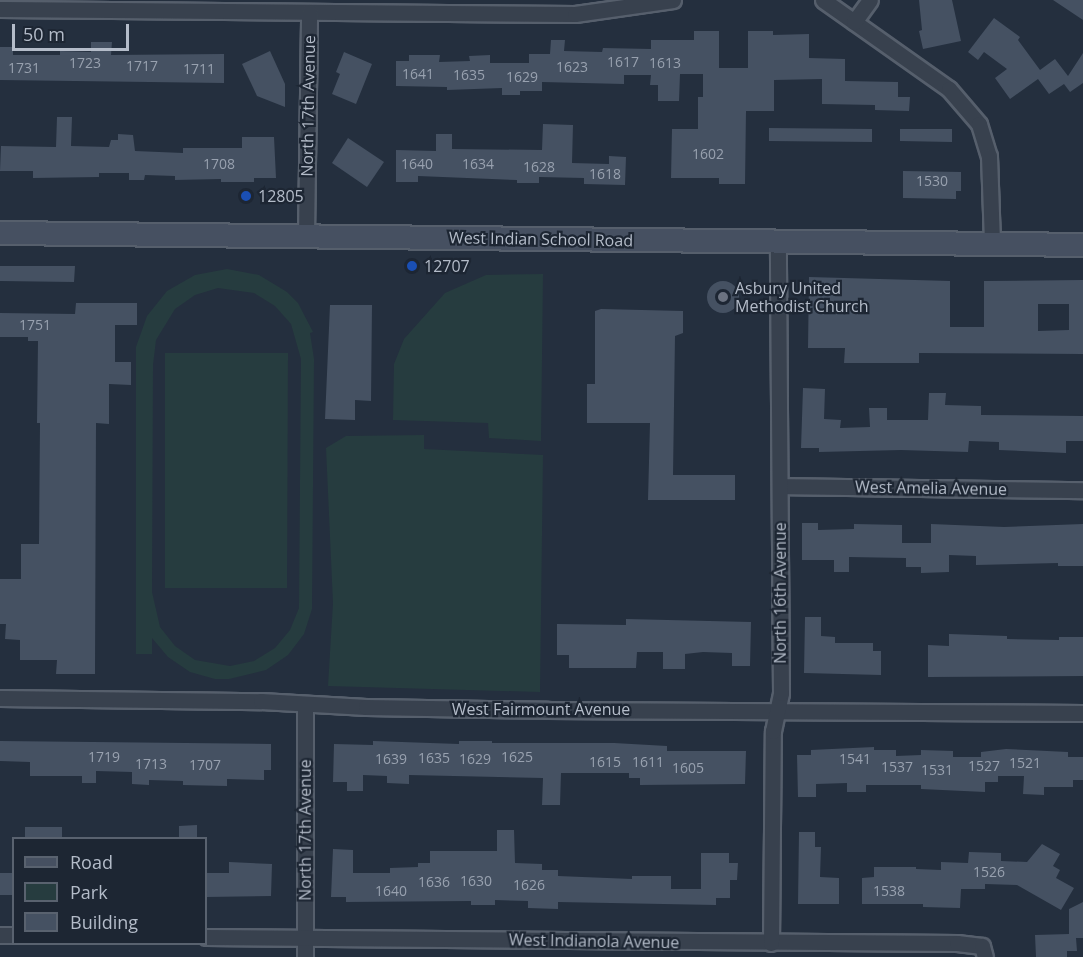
<!DOCTYPE html>
<style>
body{margin:0}
#map{position:relative;width:1083px;height:957px;overflow:hidden;background:#242f3e;font-family:"Open Sans",sans-serif}
div>[style]{position:absolute}
.green>*{inset:0;background:#263c3f}
.building>*{inset:0;background:#455162}
.round{border-radius:50%}
.roads{filter:drop-shadow(2px 0 #565f6c) drop-shadow(-2px 0 #565f6c) drop-shadow(0 2px #565f6c) drop-shadow(0 -2px #565f6c)}
.street>*{height:15px;margin:-7.5px;padding:0 7.5px;transform-origin:7.5px;border-radius:7.5px;background:#38414e}
.secondary>*{height:22px;margin:-11px;padding:0 11px;transform-origin:11px;border-radius:11px;background:#465061}
.dots>*{width:16px;height:16px;translate:-50% -50%;box-sizing:border-box;border:3px solid #1d2633;border-radius:50%}
span{translate:-50% -50%;white-space:nowrap;text-align:center;line-height:1.15;-webkit-text-stroke:4.5px #1d2633;paint-order:stroke}
.number-label{font-size:14px;color:#98a1af}
.number-label span{-webkit-text-stroke-width:0}
.street-label{font-size:16px;color:#b4bcc9}
.poi-label{font-size:16px;color:#b4bcc9}
.left{translate:0 -50%;text-align:left}
.legend{position:absolute;left:12px;top:837px;width:195px;height:108px;box-sizing:border-box;background:#1d2633;border:2px solid #59626f;margin:0;padding:8px 10px;list-style:none;font-size:18px;color:#b4bcc9}
.legend li{display:flex;align-items:center;gap:12px;height:30px}
.legend b{width:30px;border:2px solid #59626f}
.scale{position:absolute;left:12px;top:24px;width:117px;height:27px;box-sizing:border-box;border:3px solid #b4bcc9;border-top:0;padding-left:8px;font-size:18px;line-height:21px;white-space:nowrap;color:#b4bcc9;-webkit-text-stroke:4px #1d2633;paint-order:stroke}
</style>
<div id="map">
<div class="green">
<div style="clip-path:polygon(evenodd,227px 269px,259px 275px,287px 292px,298px 303px,313px 332px,310px 333px,314px 359px,312px 609px,304px 634px,288px 655px,266px 670px,229px 679px,215px 679px,190px 672px,168px 657px,152px 638px,152px 654px,136px 654px,136px 347px,147px 316px,167px 291px,195px 275px,227px 269px,218px 288px,254px 293px,275px 306px,291px 324px,301px 359px,299px 608px,290px 630px,275px 648px,254px 661px,230px 666px,195px 660px,175px 646px,160px 627px,152px 592px,153px 365px,156px 340px,175px 309px,195px 295px,218px 288px)"></div>
<div style="clip-path:polygon(543px 274px,541px 441px,489px 438px,488px 423px,393px 420px,394px 364px,404px 339px,445px 293px,486px 275px)"></div>
<div style="clip-path:polygon(165px 353px,288px 353px,287px 588px,165px 588px)"></div>
<div style="clip-path:polygon(424px 435px,424px 449px,543px 455px,540px 692px,328px 686px,333px 603px,326px 448px,346px 436px)"></div>
</div>
<div class="building">
<div style="clip-path:polygon(919px 0,952px 0,961px 41px,923px 49px,919px 31px,922px 30px)"></div>
<div style="clip-path:polygon(1053px 0,1083px 0,1083px 20px)"></div>
<div style="clip-path:polygon(994px 18px,1020px 37px,1018px 40px,1040px 70px,1055px 59px,1068px 76px,1083px 53px,1083px 83px,1070px 92px,1064px 84px,1049px 94px,1038px 79px,1010px 99px,995px 78px,1007px 69px,984px 52px,978px 60px,968px 52px)"></div>
<div style="clip-path:polygon(694px 31px,719px 31px,719px 68px,748px 68px,748px 31px,773px 31px,773px 35px,809px 34px,809px 58px,845px 59px,845px 81px,898px 82px,898px 97px,910px 97px,909px 111px,875px 110px,875px 105px,822px 104px,822px 79px,774px 80px,774px 111px,746px 111px,745px 184px,719px 184px,719px 178px,671px 178px,672px 129px,698px 129px,698px 97px,703px 97px,703px 74px,680px 74px,679px 101px,658px 101px,658px 85px,650px 85px,651px 75px,624px 75px,624px 84px,542px 82px,542px 91px,520px 91px,520px 95px,502px 95px,502px 88px,447px 90px,447px 87px,396px 86px,396px 61px,409px 61px,409px 55px,440px 55px,439px 62px,470px 61px,469px 56px,490px 55px,490px 63px,529px 63px,529px 54px,550px 54px,551px 40px,565px 40px,564px 51px,602px 52px,603px 48px,651px 49px,651px 40px,694px 40px)"></div>
<div style="clip-path:polygon(91px 42px,112px 42px,111px 55px,224px 54px,224px 83px,0 80px,0 47px,13px 47px,13px 55px,60px 55px,60px 51px,91px 52px)"></div>
<div style="clip-path:polygon(270px 51px,285px 84px,285px 107px,257px 96px,242px 64px)"></div>
<div style="clip-path:polygon(344px 52px,372px 64px,356px 104px,332px 94px,340px 74px,336px 72px)"></div>
<div style="clip-path:polygon(57px 117px,72px 117px,71px 146px,109px 147px,111px 140px,118px 140px,118px 134px,133px 135px,135px 151px,183px 153px,183px 148px,242px 148px,242px 137px,274px 137px,276px 178px,254px 178px,254px 182px,221px 182px,221px 179px,175px 180px,175px 176px,145px 175px,144px 180px,129px 180px,129px 173px,99px 173px,99px 177px,33px 178px,33px 171px,0 171px,1px 146px,56px 147px)"></div>
<div style="clip-path:polygon(543px 124px,573px 125px,572px 163px,609px 164px,609px 156px,626px 157px,625px 185px,584px 184px,584px 178px,539px 177px,539px 183px,517px 183px,517px 180px,418px 176px,418px 182px,396px 182px,396px 150px,436px 151px,436px 134px,452px 134px,452px 149px,542px 150px)"></div>
<div style="clip-path:polygon(769px 128px,872px 129px,872px 142px,769px 141px)"></div>
<div style="clip-path:polygon(900px 129px,952px 129px,952px 142px,900px 141px)"></div>
<div style="clip-path:polygon(348px 138px,384px 162px,367px 187px,332px 163px)"></div>
<div style="clip-path:polygon(903px 171px,961px 172px,961px 191px,956px 191px,956px 199px,903px 198px)"></div>
<div style="clip-path:polygon(0 266px,75px 266px,74px 282px,0 281px)"></div>
<div style="clip-path:polygon(evenodd,809px 277px,950px 281px,950px 327px,984px 327px,984px 281px,1083px 280px,1083px 354px,919px 353px,919px 363px,844px 363px,845px 348px,808px 348px,809px 277px,1038px 304px,1069px 304px,1069px 330px,1038px 331px,1038px 304px)"></div>
<div class="round" style="left:707px;top:281px;width:32px;height:32px"></div>
<div style="clip-path:polygon(76px 303px,137px 303px,137px 325px,115px 325px,115px 362px,131px 362px,131px 385px,109px 384px,109px 424px,96px 423px,95px 674px,56px 674px,57px 660px,20px 660px,20px 640px,5px 639px,6px 624px,0 624px,0 579px,21px 579px,21px 544px,39px 544px,40px 423px,37px 423px,38px 341px,28px 341px,28px 337px,0 337px,0 313px,75px 314px)"></div>
<div style="clip-path:polygon(330px 305px,372px 305px,371px 401px,355px 400px,355px 420px,325px 419px)"></div>
<div style="clip-path:polygon(601px 309px,683px 311px,683px 333px,675px 336px,673px 475px,735px 475px,735px 500px,648px 500px,650px 423px,587px 423px,587px 384px,595px 384px,595px 311px)"></div>
<div style="clip-path:polygon(803px 388px,825px 389px,824px 419px,841px 420px,840px 428px,870px 427px,869px 408px,887px 408px,887px 420px,928px 420px,929px 393px,946px 393px,945px 405px,981px 406px,981px 415px,1083px 416px,1083px 441px,1066px 441px,1066px 453px,999px 450px,999px 442px,969px 441px,968px 452px,901px 450px,819px 452px,819px 448px,801px 448px)"></div>
<div style="clip-path:polygon(802px 523px,818px 523px,818px 530px,854px 529px,854px 524px,902px 525px,902px 543px,931px 543px,931px 524px,1004px 527px,1083px 524px,1083px 566px,1058px 566px,1058px 563px,976px 565px,976px 556px,949px 555px,949px 572px,921px 573px,921px 567px,906px 567px,906px 558px,849px 557px,849px 572px,834px 572px,834px 560px,802px 560px)"></div>
<div style="clip-path:polygon(805px 617px,821px 617px,821px 636px,835px 637px,835px 643px,873px 643px,873px 651px,881px 651px,881px 675px,804px 673px)"></div>
<div style="clip-path:polygon(626px 619px,751px 622px,750px 666px,732px 666px,732px 653px,703px 652px,685px 654px,685px 669px,663px 669px,663px 652px,637px 652px,636px 668px,569px 668px,569px 655px,557px 655px,557px 624px,626px 625px)"></div>
<div style="clip-path:polygon(949px 634px,1007px 636px,1007px 639px,1059px 640px,1059px 637px,1083px 637px,1083px 676px,928px 677px,928px 645px,949px 646px)"></div>
<div style="clip-path:polygon(0 741px,271px 744px,271px 770px,264px 770px,264px 780px,227px 779px,227px 786px,183px 785px,183px 781px,149px 780px,149px 785px,132px 784px,132px 772px,96px 771px,96px 783px,82px 783px,82px 776px,30px 776px,30px 762px,0 761px)"></div>
<div style="clip-path:polygon(373px 741px,459px 744px,459px 741px,492px 741px,492px 743px,614px 743px,667px 746px,667px 751px,746px 751px,745px 784px,640px 785px,640px 778px,629px 778px,629px 773px,561px 773px,560px 805px,542px 805px,543px 778px,409px 775px,409px 784px,387px 783px,387px 776px,363px 775px,363px 791px,347px 791px,347px 782px,333px 782px,334px 744px,373px 745px)"></div>
<div style="clip-path:polygon(874px 747px,874px 750px,896px 750px,896px 756px,921px 755px,921px 750px,953px 751px,953px 757px,981px 757px,981px 752px,1006px 749px,1068px 752px,1068px 757px,1083px 757px,1083px 780px,1073px 780px,1073px 787px,1044px 787px,1044px 795px,1023px 794px,1024px 776px,998px 776px,998px 782px,985px 782px,985px 792px,921px 789px,921px 785px,866px 785px,866px 792px,847px 792px,847px 783px,816px 784px,816px 797px,798px 797px,797px 755px,811px 755px,811px 750px)"></div>
<div style="clip-path:polygon(197px 825px,197px 838px,179px 838px,179px 826px)"></div>
<div style="clip-path:polygon(25px 827px,62px 827px,62px 838px,25px 838px)"></div>
<div style="clip-path:polygon(497px 830px,514px 830px,515px 863px,542px 864px,542px 870px,558px 870px,558px 876px,632px 879px,632px 876px,671px 876px,671px 889px,701px 889px,701px 853px,729px 853px,729px 863px,738px 863px,737px 880px,730px 880px,730px 898px,716px 898px,716px 905px,558px 902px,558px 909px,528px 908px,528px 901px,495px 900px,495px 905px,471px 905px,471px 901px,346px 902px,346px 897px,331px 897px,333px 849px,353px 850px,353px 873px,390px 873px,390px 868px,418px 867px,418px 863px,430px 863px,430px 851px,497px 851px)"></div>
<div style="clip-path:polygon(799px 832px,815px 832px,815px 847px,821px 847px,820px 877px,839px 878px,839px 904px,798px 904px)"></div>
<div style="clip-path:polygon(1042px 844px,1060px 854px,1053px 866px,1060px 870px,1056px 878px,1074px 888px,1061px 910px,1017px 885px,985px 884px,985px 889px,961px 889px,960px 908px,923px 907px,923px 904px,862px 904px,862px 878px,874px 877px,874px 867px,916px 867px,916px 869px,941px 870px,941px 862px,968px 863px,969px 852px,1001px 853px,1001px 861px,1027px 862px)"></div>
<div style="clip-path:polygon(229px 862px,272px 864px,271px 896px,206px 897px,206px 873px,229px 873px)"></div>
<div style="clip-path:polygon(0 873px,14px 873px,14px 895px,0 895px)"></div>
<div style="clip-path:polygon(1083px 902px,1083px 938px,1076px 938px,1077px 951px,1067px 951px,1067px 957px,1036px 957px,1035px 935px,1069px 934px,1069px 909px)"></div>
</div>
<div class="roads">
<div class="street">
<div style="left:823px;top:0;width:154px;rotate:35.2deg"></div>
<div style="left:949px;top:89px;width:46px;rotate:49.4deg"></div>
<div style="left:979px;top:124px;width:34px;rotate:73deg"></div>
<div style="left:989px;top:156px;width:88px;rotate:88deg"></div>
<div style="left:0;top:9px;width:575px;rotate:0.5deg"></div>
<div style="left:575px;top:14px;width:99px;rotate:-8.1deg"></div>
<div style="left:854px;top:22px;width:27px;rotate:-54deg"></div>
<div style="left:306px;top:236px;width:224px;rotate:-89.2deg"></div>
<div style="left:780px;top:486px;width:303px;rotate:0.8deg"></div>
<div style="left:0;top:698px;width:261px;rotate:0.7deg"></div>
<div style="left:261px;top:701px;width:105px;rotate:3.3deg"></div>
<div style="left:366px;top:707px;width:182px;rotate:0.9deg"></div>
<div style="left:548px;top:710px;width:535px;rotate:0.32deg"></div>
<div style="left:305px;top:704px;width:253px;rotate:90deg"></div>
<div style="left:0;top:935px;width:14px"></div>
<div style="left:206px;top:937px;width:751px;rotate:0.46deg"></div>
<div style="left:957px;top:943px;width:25px;rotate:7deg"></div>
<div style="left:982px;top:946px;width:11px;rotate:75deg"></div>
<div style="left:771px;top:943px;width:212px;rotate:-89.5deg"></div>
<div style="left:773px;top:731px;width:39px;rotate:-78deg"></div>
<div style="left:781px;top:693px;width:452px;rotate:-90.4deg"></div>
</div>
<div class="secondary">
<div style="left:0;top:233px;width:1083px;rotate:0.63deg"></div>
</div>
</div>
<div class="dots">
<div style="left:246px;top:196px;background:#1a4fb4"></div>
<div style="left:412px;top:266px;background:#1a4fb4"></div>
<div style="left:723px;top:297px;background:#6b7280"></div>
</div>
<div class="number-label">
<span style="left:623px;top:62px">1617</span>
<span style="left:85px;top:63px">1723</span>
<span style="left:665px;top:63px">1613</span>
<span style="left:142px;top:66px">1717</span>
<span style="left:572px;top:67px">1623</span>
<span style="left:24px;top:68px">1731</span>
<span style="left:199px;top:69px">1711</span>
<span style="left:418px;top:74px">1641</span>
<span style="left:469px;top:75px">1635</span>
<span style="left:522px;top:77px">1629</span>
<span style="left:708px;top:154px">1602</span>
<span style="left:219px;top:164px">1708</span>
<span style="left:417px;top:164px">1640</span>
<span style="left:478px;top:164px">1634</span>
<span style="left:539px;top:167px">1628</span>
<span style="left:605px;top:174px">1618</span>
<span style="left:932px;top:181px">1530</span>
<span style="left:35px;top:325px">1751</span>
<span style="left:104px;top:757px">1719</span>
<span style="left:517px;top:757px">1625</span>
<span style="left:434px;top:758px">1635</span>
<span style="left:391px;top:759px">1639</span>
<span style="left:475px;top:759px">1629</span>
<span style="left:855px;top:759px">1541</span>
<span style="left:605px;top:762px">1615</span>
<span style="left:648px;top:762px">1611</span>
<span style="left:1025px;top:763px">1521</span>
<span style="left:151px;top:764px">1713</span>
<span style="left:205px;top:765px">1707</span>
<span style="left:984px;top:766px">1527</span>
<span style="left:897px;top:767px">1537</span>
<span style="left:688px;top:768px">1605</span>
<span style="left:937px;top:770px">1531</span>
<span style="left:989px;top:872px">1526</span>
<span style="left:476px;top:881px">1630</span>
<span style="left:434px;top:882px">1636</span>
<span style="left:529px;top:885px">1626</span>
<span style="left:391px;top:891px">1640</span>
<span style="left:889px;top:891px">1538</span>
</div>
<div class="street-label">
<span style="left:308px;top:106px;rotate:-89deg">North 17th Avenue</span>
<span style="left:541px;top:239px;rotate:1deg">West Indian School Road</span>
<span style="left:931px;top:488px;rotate:1deg">West Amelia Avenue</span>
<span style="left:780px;top:593px;rotate:-90deg">North 16th Avenue</span>
<span style="left:541px;top:709px">West Fairmount Avenue</span>
<span style="left:305px;top:830px;rotate:-90deg">North 17th Avenue</span>
<span style="left:594px;top:941px;rotate:1deg">West Indianola Avenue</span>
</div>
<div class="poi-label">
<span class="left" style="left:258px;top:196px">12805</span>
<span class="left" style="left:424px;top:266px">12707</span>
<span class="left" style="left:735px;top:297px">Asbury United<br>Methodist Church</span>
</div>
<ul class="legend">
<li><b style="height:8px;background:#465061"></b>Road</li>
<li><b style="height:16px;background:#263c3f"></b>Park</li>
<li><b style="height:16px;background:#455162"></b>Building</li>
</ul>
<div class="scale">50 m</div>
</div>
